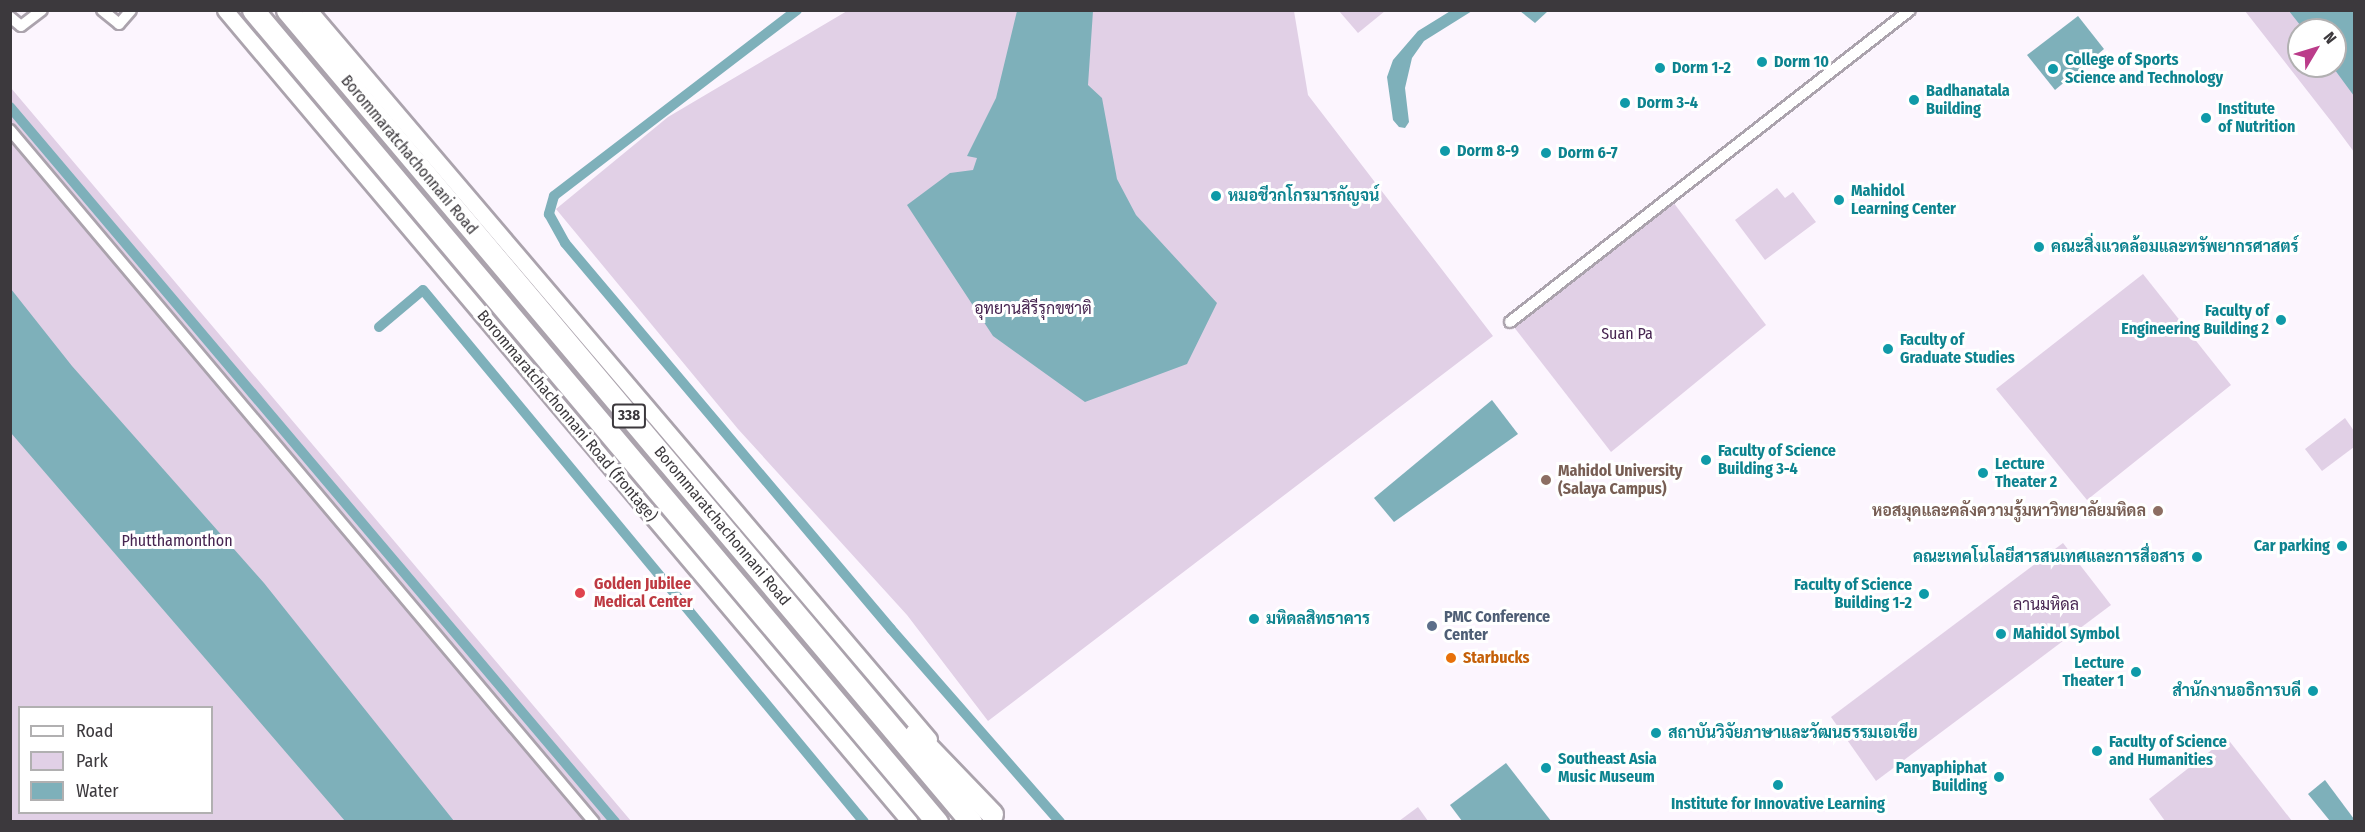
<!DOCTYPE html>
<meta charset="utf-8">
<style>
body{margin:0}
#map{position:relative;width:2365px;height:832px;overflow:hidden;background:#fcf5fe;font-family:"Fira Sans Condensed",Sarabun,sans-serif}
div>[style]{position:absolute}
.green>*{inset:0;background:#e1d0e6}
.water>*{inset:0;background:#7eb0ba}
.canal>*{height:10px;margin:-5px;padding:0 5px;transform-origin:5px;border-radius:5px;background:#7eb0ba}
.roads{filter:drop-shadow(2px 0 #aba3ad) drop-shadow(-2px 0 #aba3ad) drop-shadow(0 2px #aba3ad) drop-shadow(0 -2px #aba3ad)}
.street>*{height:10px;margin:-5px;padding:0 5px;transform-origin:5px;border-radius:5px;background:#fff}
.secondary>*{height:15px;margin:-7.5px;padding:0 7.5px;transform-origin:7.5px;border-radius:7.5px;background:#fff}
.highway>*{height:21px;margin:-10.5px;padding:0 10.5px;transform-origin:10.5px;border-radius:10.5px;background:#fff}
.dots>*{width:16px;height:16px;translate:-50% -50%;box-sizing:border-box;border:3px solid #fff;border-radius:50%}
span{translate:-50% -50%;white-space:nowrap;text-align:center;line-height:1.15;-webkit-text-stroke:6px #fff;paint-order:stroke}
.shield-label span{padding:2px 4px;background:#fff;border:2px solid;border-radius:4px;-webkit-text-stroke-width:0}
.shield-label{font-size:15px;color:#3c393d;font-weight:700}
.culture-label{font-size:16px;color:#0d838f;font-weight:700}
.left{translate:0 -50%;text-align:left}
.right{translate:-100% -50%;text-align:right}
.street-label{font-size:16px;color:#3c393d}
.park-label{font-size:16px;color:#472551}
.education-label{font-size:16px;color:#785e54;font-weight:700}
.health-label{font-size:16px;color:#be3a42;font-weight:700}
.service-label{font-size:16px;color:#4e5e75;font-weight:700}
.food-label{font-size:16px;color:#c56008;font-weight:700}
.frame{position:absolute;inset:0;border:12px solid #3c393d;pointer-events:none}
.legend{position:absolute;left:18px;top:706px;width:195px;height:108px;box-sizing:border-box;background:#fff;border:2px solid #b1b0b1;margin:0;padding:8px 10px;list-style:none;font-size:18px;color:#3c393d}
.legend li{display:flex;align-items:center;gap:12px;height:30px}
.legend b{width:30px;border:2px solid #b1b0b1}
.north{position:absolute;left:2287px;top:18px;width:60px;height:60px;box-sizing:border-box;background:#fff;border:2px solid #b1b0b1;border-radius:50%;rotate:52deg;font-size:16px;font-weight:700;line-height:24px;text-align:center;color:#3c393d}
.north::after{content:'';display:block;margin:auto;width:21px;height:27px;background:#bb3c8a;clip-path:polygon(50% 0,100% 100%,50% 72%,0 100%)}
</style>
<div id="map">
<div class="green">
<div style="clip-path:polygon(847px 11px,1294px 11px,1308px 95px,1493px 336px,988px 721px,907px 615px,738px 429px,556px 209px,668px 117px)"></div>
<div style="clip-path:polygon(1339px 11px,1385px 11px,1358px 33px)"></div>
<div style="clip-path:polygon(evenodd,2245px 11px,2354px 11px,2354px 152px,2334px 125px,2245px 11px,2299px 30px,2335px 30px,2335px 66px,2299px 66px,2299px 30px)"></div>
<div style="clip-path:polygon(evenodd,11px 88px,631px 821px,11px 821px,11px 88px,20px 708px,212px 708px,212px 812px,20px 812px,20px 708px)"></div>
<div style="clip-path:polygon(1777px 188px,1785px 198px,1793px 192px,1816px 222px,1765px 260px,1735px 220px)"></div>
<div style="clip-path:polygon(1670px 198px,1766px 325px,1611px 452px,1510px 322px)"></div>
<div style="clip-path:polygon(2143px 274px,2231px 385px,2087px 500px,1996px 389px)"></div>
<div style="clip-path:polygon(2345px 418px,2354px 431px,2354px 447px,2322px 471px,2305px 449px)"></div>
<div style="clip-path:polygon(2063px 543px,2111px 605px,1876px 781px,1831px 717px)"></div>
<div style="clip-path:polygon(2227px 738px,2292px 821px,2165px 821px,2149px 799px)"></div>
<div style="clip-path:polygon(1418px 807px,1428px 821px,1399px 821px)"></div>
</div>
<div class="water">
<div style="clip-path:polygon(1452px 10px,1472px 11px,1424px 41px,1412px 58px,1405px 88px,1409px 122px,1405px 128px,1399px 127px,1393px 120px,1387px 77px,1393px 60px,1418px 31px)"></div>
<div style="clip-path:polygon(1017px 11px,1093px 11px,1088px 85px,1102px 98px,1117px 179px,1136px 215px,1217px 303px,1187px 364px,1085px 402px,993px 336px,907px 205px,950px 173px,973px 170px,977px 158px,967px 156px,996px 98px)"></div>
<div style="clip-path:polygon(1520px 11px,1548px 11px,1535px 23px)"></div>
<div style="clip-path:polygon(2289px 11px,2354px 11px,2354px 96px,2332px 66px,2335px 66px,2335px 30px,2304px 30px)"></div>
<div style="clip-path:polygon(2078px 16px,2104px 49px,2055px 90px,2027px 55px)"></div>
<div style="clip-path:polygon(11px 289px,72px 366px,264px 583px,454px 821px,345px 821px,11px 433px)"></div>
<div style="clip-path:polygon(1492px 400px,1518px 434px,1394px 522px,1374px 498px)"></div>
<div style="clip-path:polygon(1506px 763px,1551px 821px,1462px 821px,1450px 805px)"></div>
<div style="clip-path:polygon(2325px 780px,2354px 819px,2354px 821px,2330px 821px,2308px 794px)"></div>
</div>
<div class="canal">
<div style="left:797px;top:10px;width:306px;rotate:142.6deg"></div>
<div style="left:554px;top:196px;width:19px;rotate:106deg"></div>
<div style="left:549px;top:214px;width:33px;rotate:61deg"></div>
<div style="left:565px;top:243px;width:505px;rotate:49.82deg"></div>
<div style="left:891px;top:629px;width:257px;rotate:48.8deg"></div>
<div style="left:10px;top:107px;width:937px;rotate:49.76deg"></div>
<div style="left:379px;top:327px;width:57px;rotate:-40.1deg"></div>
<div style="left:423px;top:290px;width:691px;rotate:50.34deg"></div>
</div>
<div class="roads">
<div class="street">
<div style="left:102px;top:10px;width:22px;rotate:39deg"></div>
<div style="left:119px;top:24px;width:18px;rotate:-49deg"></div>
<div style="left:10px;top:17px;width:14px;rotate:39deg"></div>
<div style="left:21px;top:26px;width:26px;rotate:-37deg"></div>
<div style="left:10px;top:130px;width:905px;rotate:49.84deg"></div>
<div style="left:1510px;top:322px;width:507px;rotate:-37.95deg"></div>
</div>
<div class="secondary">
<div style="left:225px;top:10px;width:1062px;rotate:49.85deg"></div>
<div style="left:309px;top:10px;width:957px;rotate:49.62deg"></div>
</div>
<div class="highway">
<div style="left:253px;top:10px;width:1062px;rotate:49.89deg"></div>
<div style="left:287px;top:10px;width:1062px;rotate:49.89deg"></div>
<div style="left:915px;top:734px;width:111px;rotate:46.1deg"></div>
</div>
</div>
<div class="dots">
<div style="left:1762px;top:62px;background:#0f9aa8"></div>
<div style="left:1660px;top:68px;background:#0f9aa8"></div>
<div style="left:2053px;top:69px;background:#0f9aa8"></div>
<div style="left:1914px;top:100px;background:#0f9aa8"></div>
<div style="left:1625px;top:103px;background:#0f9aa8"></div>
<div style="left:2206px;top:118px;background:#0f9aa8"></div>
<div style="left:1445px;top:151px;background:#0f9aa8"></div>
<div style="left:1546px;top:153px;background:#0f9aa8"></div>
<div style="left:1216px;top:196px;background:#0f9aa8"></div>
<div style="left:1839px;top:200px;background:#0f9aa8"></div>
<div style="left:2039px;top:247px;background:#0f9aa8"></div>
<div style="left:2281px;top:320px;background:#0f9aa8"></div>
<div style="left:1888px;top:349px;background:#0f9aa8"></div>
<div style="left:1706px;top:460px;background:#0f9aa8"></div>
<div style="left:1983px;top:473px;background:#0f9aa8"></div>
<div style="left:1546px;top:480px;background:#8d6e63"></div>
<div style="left:2158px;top:511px;background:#8d6e63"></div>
<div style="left:2342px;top:546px;background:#0f9aa8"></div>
<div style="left:2197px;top:557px;background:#0f9aa8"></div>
<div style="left:580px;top:593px;background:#e0444e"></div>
<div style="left:1924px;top:594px;background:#0f9aa8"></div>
<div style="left:1254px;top:619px;background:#0f9aa8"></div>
<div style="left:1432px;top:626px;background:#5c6f8a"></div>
<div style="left:2001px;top:634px;background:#0f9aa8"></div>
<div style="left:1451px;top:658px;background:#e8710a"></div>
<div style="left:2136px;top:672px;background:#0f9aa8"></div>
<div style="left:2313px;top:691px;background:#0f9aa8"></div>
<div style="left:1656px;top:733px;background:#0f9aa8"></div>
<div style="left:2097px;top:751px;background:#0f9aa8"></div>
<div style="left:1546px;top:768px;background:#0f9aa8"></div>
<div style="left:1999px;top:777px;background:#0f9aa8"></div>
<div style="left:1778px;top:785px;background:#0f9aa8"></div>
</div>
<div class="shield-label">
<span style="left:629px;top:416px">338</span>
</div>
<div class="culture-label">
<span class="left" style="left:2065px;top:69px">College of Sports<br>Science and Technology</span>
<span class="left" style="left:1774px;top:62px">Dorm 10</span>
<span class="left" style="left:1672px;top:68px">Dorm 1-2</span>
<span class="left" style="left:1926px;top:100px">Badhanatala<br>Building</span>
<span class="left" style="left:1637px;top:103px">Dorm 3-4</span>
<span class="left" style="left:2218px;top:118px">Institute<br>of Nutrition</span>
<span class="left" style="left:1457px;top:151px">Dorm 8-9</span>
<span class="left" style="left:1558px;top:153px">Dorm 6-7</span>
<span class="left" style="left:1851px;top:200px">Mahidol<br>Learning Center</span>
<span class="left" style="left:1228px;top:196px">หมอชีวกโกรมารกัญจน์</span>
<span class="left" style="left:2051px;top:247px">คณะสิ่งแวดล้อมและทรัพยากรศาสตร์</span>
<span class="right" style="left:2269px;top:320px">Faculty of<br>Engineering Building 2</span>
<span class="left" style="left:1900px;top:349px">Faculty of<br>Graduate Studies</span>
<span class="left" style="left:1718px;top:460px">Faculty of Science<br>Building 3-4</span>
<span class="left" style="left:1995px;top:473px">Lecture<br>Theater 2</span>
<span class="right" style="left:2330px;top:546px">Car parking</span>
<span class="right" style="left:2185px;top:557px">คณะเทคโนโลยีสารสนเทศและการสื่อสาร</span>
<span class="right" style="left:1912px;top:594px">Faculty of Science<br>Building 1-2</span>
<span class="left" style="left:1266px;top:619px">มหิดลสิทธาคาร</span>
<span class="left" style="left:2013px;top:634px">Mahidol Symbol</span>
<span class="right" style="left:2124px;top:672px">Lecture<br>Theater 1</span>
<span class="right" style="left:2301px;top:691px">สำนักงานอธิการบดี</span>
<span class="left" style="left:1668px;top:733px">สถาบันวิจัยภาษาและวัฒนธรรมเอเชีย</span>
<span class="left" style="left:2109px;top:751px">Faculty of Science<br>and Humanities</span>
<span class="left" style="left:1558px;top:768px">Southeast Asia<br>Music Museum</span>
<span class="right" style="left:1987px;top:777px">Panyaphiphat<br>Building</span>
<span style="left:1778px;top:804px">Institute for Innovative Learning</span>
</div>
<div class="street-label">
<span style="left:409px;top:155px;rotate:50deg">Borommaratchachonnani Road</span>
<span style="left:567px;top:416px;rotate:50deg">Borommaratchachonnani Road (frontage)</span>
<span style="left:722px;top:526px;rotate:50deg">Borommaratchachonnani Road</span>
</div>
<div class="park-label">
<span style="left:1033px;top:309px">อุทยานสิรีรุกขชาติ</span>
<span style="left:1627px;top:334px">Suan Pa</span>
<span style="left:177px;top:541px">Phutthamonthon</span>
<span style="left:2046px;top:605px">ลานมหิดล</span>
</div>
<div class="education-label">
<span class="left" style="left:1558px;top:480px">Mahidol University<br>(Salaya Campus)</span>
<span class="right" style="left:2146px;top:511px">หอสมุดและคลังความรู้มหาวิทยาลัยมหิดล</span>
</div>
<div class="health-label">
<span class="left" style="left:594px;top:593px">Golden Jubilee<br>Medical Center</span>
</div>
<div class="service-label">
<span class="left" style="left:1444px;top:626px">PMC Conference<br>Center</span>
</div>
<div class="food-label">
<span class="left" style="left:1463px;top:658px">Starbucks</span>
</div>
<div class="frame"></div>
<ul class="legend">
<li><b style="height:8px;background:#fff"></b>Road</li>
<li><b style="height:16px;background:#e1d0e6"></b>Park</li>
<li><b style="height:16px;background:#7eb0ba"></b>Water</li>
</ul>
<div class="north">N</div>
</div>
